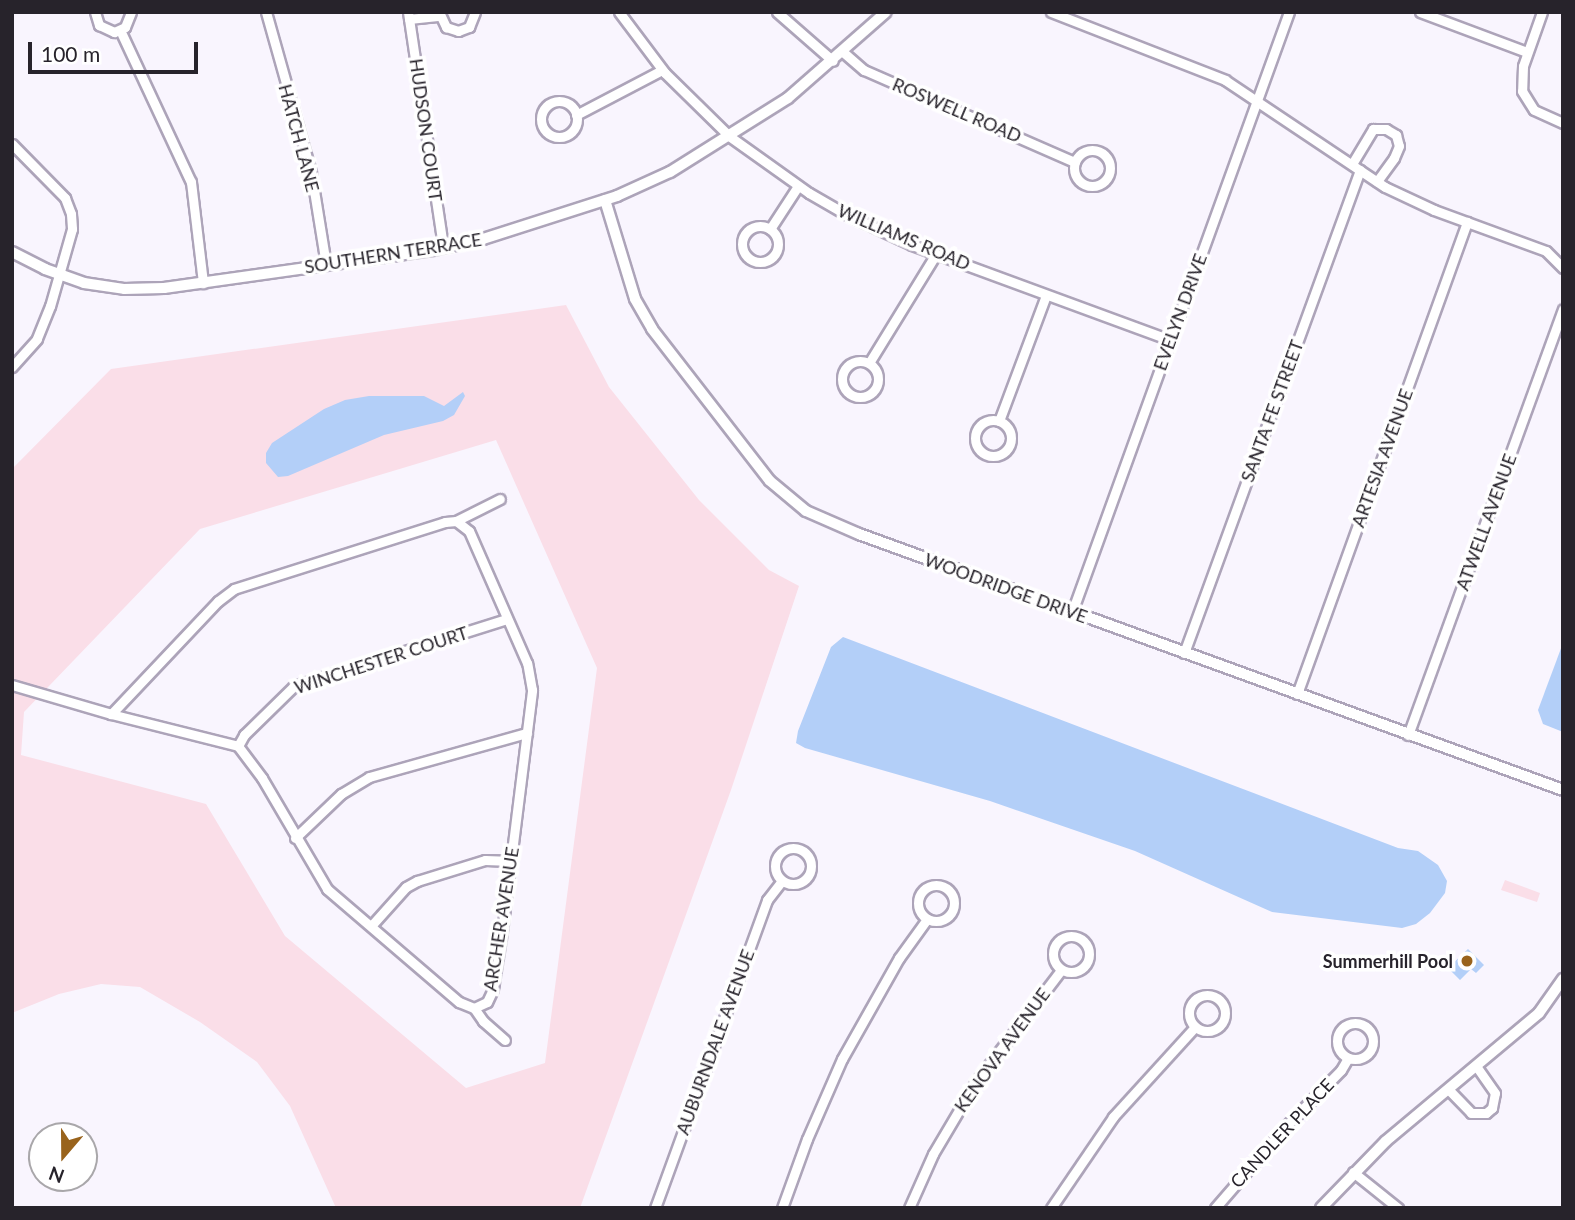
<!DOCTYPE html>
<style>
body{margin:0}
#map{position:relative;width:1575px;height:1220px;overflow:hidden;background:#f9f5fe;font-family:Lato,sans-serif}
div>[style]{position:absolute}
.green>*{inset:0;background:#fadee8}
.water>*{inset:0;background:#b3cff8}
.roads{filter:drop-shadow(2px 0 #ada4b9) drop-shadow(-2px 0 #ada4b9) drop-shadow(0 2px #ada4b9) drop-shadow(0 -2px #ada4b9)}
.minor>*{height:9px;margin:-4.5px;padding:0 4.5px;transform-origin:4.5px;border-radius:4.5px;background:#fff}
.minor>.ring{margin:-4.5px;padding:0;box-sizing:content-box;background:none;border:9px solid #fff;border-radius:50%}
.tertiary>*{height:10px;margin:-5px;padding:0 5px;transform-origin:5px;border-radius:5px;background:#fff}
.dots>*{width:19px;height:19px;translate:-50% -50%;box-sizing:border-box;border:4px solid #fff;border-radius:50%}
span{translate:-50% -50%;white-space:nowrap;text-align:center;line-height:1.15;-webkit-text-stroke:7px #fff;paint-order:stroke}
.street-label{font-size:18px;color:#27232b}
.poi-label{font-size:18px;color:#27232b;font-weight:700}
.right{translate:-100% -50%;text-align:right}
.frame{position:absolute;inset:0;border:14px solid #27232b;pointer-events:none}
.north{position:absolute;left:28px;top:1122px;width:70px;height:70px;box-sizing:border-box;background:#fff;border:2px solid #a9a7aa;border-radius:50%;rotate:200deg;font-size:19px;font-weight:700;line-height:28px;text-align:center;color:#27232b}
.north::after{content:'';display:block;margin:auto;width:24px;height:32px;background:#99631c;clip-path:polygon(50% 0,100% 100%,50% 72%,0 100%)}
.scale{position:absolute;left:28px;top:42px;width:170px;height:32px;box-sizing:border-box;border:4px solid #27232b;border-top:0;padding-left:9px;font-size:21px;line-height:24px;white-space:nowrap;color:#27232b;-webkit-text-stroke:5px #fff;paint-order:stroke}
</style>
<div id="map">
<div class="green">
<div style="clip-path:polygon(evenodd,566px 305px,609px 387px,699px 500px,769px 570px,799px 586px,731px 790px,580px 1208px,336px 1208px,290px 1106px,257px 1062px,200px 1022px,140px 987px,101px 984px,59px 994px,12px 1013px,12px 469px,111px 369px,566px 305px,496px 440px,597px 668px,545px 1063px,466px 1088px,285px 936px,206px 804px,21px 755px,24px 712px,200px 529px,496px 440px)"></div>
<div style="clip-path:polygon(1505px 880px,1540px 893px,1537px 902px,1501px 890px)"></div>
</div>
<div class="water">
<div style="clip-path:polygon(463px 392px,465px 396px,454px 415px,443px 421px,384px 435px,288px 476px,278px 477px,266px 463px,266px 453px,272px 443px,324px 409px,345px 400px,369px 396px,424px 396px,444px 406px)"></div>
<div style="clip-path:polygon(843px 637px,1398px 848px,1418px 851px,1438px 865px,1447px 881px,1445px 893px,1430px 913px,1416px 924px,1402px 928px,1272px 912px,1135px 851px,990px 801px,805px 748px,796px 743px,798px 731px,831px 647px)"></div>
<div style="clip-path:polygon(1563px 643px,1563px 732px,1543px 724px,1538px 710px)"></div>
<div style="clip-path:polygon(1468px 949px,1484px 965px,1476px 973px,1471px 969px,1460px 980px,1448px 968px)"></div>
</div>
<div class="roads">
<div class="minor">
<div style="left:95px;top:12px;width:14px;rotate:73deg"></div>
<div style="left:99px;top:25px;width:17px;rotate:25deg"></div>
<div style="left:114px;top:32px;width:12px;rotate:-24deg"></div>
<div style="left:125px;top:27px;width:16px;rotate:-68deg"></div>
<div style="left:266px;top:12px;width:166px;rotate:74.3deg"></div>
<div style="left:311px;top:172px;width:94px;rotate:80.8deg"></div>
<div style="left:408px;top:12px;width:238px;rotate:81.5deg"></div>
<div style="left:439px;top:12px;width:17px;rotate:65deg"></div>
<div style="left:446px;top:27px;width:13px;rotate:18deg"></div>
<div style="left:458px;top:31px;width:12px;rotate:-20deg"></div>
<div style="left:469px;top:27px;width:16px;rotate:-68deg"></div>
<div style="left:619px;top:12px;width:76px;rotate:53deg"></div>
<div style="left:665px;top:73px;width:90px;rotate:44.5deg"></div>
<div style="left:729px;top:136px;width:98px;rotate:35.5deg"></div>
<div style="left:809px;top:193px;width:39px;rotate:30deg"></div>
<div style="left:843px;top:213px;width:76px;rotate:24.9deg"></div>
<div style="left:912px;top:245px;width:275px;rotate:20.2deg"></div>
<div style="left:777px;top:12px;width:74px;rotate:41.2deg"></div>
<div style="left:1051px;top:12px;width:187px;rotate:21.3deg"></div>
<div style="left:1225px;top:80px;width:192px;rotate:33.8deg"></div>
<div style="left:1385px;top:187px;width:54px;rotate:25.1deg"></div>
<div style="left:1434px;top:210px;width:119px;rotate:20.1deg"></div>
<div style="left:1546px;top:251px;width:24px;rotate:45deg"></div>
<div style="left:1420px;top:12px;width:114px;rotate:20.5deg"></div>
<div style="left:1542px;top:12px;width:57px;rotate:109.4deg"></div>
<div style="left:1523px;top:66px;width:25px;rotate:92deg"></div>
<div style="left:1522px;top:91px;width:22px;rotate:58deg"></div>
<div style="left:1534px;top:110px;width:32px;rotate:24deg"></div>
<div style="left:409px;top:19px;width:31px;rotate:-6deg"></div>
<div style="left:120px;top:30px;width:168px;rotate:65deg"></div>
<div style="left:191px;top:182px;width:102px;rotate:83.2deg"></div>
<div style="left:843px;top:52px;width:28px;rotate:41deg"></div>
<div style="left:864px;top:70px;width:230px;rotate:23.6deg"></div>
<div class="ring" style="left:541px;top:101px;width:27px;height:27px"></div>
<div style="left:576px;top:115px;width:97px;rotate:-27.6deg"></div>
<div style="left:12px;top:144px;width:76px;rotate:45.5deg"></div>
<div style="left:65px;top:198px;width:17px;rotate:69deg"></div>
<div style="left:71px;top:214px;width:15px;rotate:86deg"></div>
<div style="left:72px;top:229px;width:80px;rotate:105.9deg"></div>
<div style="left:50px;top:306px;width:35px;rotate:112deg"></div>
<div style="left:37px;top:339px;width:38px;rotate:132deg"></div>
<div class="ring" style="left:1074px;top:150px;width:27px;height:27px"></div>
<div style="left:1352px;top:164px;width:41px;rotate:-59deg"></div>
<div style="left:1373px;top:129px;width:13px"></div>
<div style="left:1386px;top:129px;width:12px;rotate:31deg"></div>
<div style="left:1396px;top:135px;width:11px;rotate:75deg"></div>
<div style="left:1399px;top:146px;width:13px;rotate:113deg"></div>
<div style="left:1394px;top:158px;width:29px;rotate:126deg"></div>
<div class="ring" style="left:742px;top:226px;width:27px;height:27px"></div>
<div style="left:770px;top:229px;width:51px;rotate:-56.9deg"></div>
<div class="ring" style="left:842px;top:361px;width:27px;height:27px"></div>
<div style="left:869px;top:363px;width:128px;rotate:-58.4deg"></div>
<div class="ring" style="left:975px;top:420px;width:27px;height:27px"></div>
<div style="left:999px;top:421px;width:134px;rotate:-69.5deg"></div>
<div style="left:456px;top:521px;width:49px;rotate:-26.6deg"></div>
<div style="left:1072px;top:612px;width:638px;rotate:-70.12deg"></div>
<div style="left:1184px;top:653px;width:514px;rotate:-69.98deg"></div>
<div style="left:12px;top:685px;width:103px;rotate:16.3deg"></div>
<div style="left:111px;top:714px;width:131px;rotate:14.1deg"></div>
<div style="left:238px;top:746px;width:40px;rotate:53deg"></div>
<div style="left:262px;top:778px;width:129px;rotate:59.6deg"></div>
<div style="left:327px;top:889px;width:174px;rotate:40.6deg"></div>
<div style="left:459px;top:1002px;width:16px;rotate:22deg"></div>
<div style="left:474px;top:1008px;width:14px;rotate:-25deg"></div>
<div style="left:487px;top:1002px;width:14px;rotate:-65deg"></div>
<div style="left:493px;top:989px;width:58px;rotate:-81deg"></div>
<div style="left:502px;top:932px;width:244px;rotate:-82.9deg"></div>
<div style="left:532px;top:690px;width:27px;rotate:-100deg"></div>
<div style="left:527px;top:663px;width:144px;rotate:-113.7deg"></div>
<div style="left:469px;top:531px;width:16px;rotate:-142deg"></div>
<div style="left:456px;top:521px;width:11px;rotate:175deg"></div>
<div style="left:445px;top:522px;width:221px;rotate:162.4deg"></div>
<div style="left:234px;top:589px;width:20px;rotate:143deg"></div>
<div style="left:218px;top:601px;width:156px;rotate:133.4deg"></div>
<div style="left:1297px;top:694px;width:502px;rotate:-70.19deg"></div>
<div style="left:1408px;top:735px;width:453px;rotate:-70deg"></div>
<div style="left:238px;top:746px;width:13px;rotate:-61deg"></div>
<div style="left:244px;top:735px;width:70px;rotate:-44.4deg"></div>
<div style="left:294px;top:686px;width:223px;rotate:-17.5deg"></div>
<div style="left:295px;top:838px;width:64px;rotate:-43.7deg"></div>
<div style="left:341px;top:794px;width:33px;rotate:-31deg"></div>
<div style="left:369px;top:777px;width:164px;rotate:-15.6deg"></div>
<div class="ring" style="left:775px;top:848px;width:27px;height:27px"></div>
<div class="ring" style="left:918px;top:885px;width:27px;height:27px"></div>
<div style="left:371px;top:926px;width:52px;rotate:-48.1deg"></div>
<div style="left:406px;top:887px;width:13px;rotate:-29deg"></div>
<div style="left:417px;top:881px;width:71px;rotate:-17.2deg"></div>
<div style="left:485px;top:860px;width:27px;rotate:2deg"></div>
<div class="ring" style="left:1053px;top:936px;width:27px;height:27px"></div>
<div class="ring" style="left:1189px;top:995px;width:27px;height:27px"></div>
<div style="left:474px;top:1008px;width:16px;rotate:55deg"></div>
<div style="left:483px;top:1021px;width:29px;rotate:41deg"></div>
<div class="ring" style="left:1337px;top:1023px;width:27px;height:27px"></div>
<div style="left:1448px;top:1089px;width:33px;rotate:46deg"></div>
<div style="left:1471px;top:1113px;width:15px"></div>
<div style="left:1486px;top:1113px;width:8px;rotate:-40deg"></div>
<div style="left:1492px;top:1108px;width:15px;rotate:-79deg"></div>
<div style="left:1495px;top:1093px;width:33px;rotate:-125deg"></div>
<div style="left:1353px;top:1172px;width:58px;rotate:38.7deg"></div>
<div style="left:655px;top:1208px;width:328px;rotate:-70deg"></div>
<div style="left:767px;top:900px;width:24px;rotate:-52deg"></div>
<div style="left:782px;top:1208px;width:73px;rotate:-70.1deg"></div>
<div style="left:807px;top:1139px;width:87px;rotate:-66.4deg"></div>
<div style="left:842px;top:1059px;width:116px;rotate:-60.6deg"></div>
<div style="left:899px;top:958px;width:48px;rotate:-54.3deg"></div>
<div style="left:909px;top:1208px;width:59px;rotate:-66deg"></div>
<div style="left:933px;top:1154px;width:82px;rotate:-59.4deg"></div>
<div style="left:975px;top:1083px;width:142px;rotate:-52.7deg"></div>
<div style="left:1051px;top:1208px;width:110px;rotate:-55.7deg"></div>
<div style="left:1113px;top:1117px;width:122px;rotate:-47.7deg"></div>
<div style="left:1215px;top:1208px;width:108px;rotate:-49.1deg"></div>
<div style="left:1286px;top:1126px;width:78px;rotate:-45.5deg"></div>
<div style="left:1341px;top:1070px;width:14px;rotate:-60deg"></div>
</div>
<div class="tertiary">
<div style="left:605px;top:200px;width:103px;rotate:73.1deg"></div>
<div style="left:635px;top:299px;width:34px;rotate:60deg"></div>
<div style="left:652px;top:329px;width:192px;rotate:52.2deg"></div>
<div style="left:770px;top:481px;width:47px;rotate:39.8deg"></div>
<div style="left:806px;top:511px;width:58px;rotate:23.5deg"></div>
<div style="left:859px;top:534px;width:749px;rotate:19.98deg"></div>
<div style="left:12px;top:252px;width:37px;rotate:27deg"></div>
<div style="left:45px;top:269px;width:41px;rotate:19.7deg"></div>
<div style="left:84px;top:283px;width:40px;rotate:8.5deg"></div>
<div style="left:124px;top:289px;width:40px;rotate:-1.4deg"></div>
<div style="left:164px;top:288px;width:272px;rotate:-8deg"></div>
<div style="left:433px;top:250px;width:51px;rotate:-12.4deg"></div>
<div style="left:483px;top:239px;width:141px;rotate:-17.8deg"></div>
<div style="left:617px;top:196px;width:58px;rotate:-24.4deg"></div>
<div style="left:670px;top:172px;width:139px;rotate:-32.1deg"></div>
<div style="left:788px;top:98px;width:130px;rotate:-41.3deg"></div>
<div style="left:1321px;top:1208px;width:93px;rotate:-45.9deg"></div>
<div style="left:1386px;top:1141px;width:199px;rotate:-39.9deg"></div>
<div style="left:1539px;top:1013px;width:42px;rotate:-54.8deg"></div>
</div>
</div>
<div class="dots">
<div style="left:1467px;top:961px;background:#99631c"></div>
</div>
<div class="street-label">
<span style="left:957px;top:110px;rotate:23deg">ROSWELL ROAD</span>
<span style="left:426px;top:130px;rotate:82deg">HUDSON COURT</span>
<span style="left:299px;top:138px;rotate:75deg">HATCH LANE</span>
<span style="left:904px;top:237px;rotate:23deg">WILLIAMS ROAD</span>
<span style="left:393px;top:253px;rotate:-9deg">SOUTHERN TERRACE</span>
<span style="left:1180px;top:312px;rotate:-70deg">EVELYN DRIVE</span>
<span style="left:1272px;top:411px;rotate:-70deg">SANTA FE STREET</span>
<span style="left:1382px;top:458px;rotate:-70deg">ARTESIA AVENUE</span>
<span style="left:1486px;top:522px;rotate:-70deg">ATWELL AVENUE</span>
<span style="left:1006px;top:588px;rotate:20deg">WOODRIDGE DRIVE</span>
<span style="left:381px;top:660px;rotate:-18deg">WINCHESTER COURT</span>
<span style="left:501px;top:919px;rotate:-81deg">ARCHER AVENUE</span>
<span style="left:715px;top:1042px;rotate:-70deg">AUBURNDALE AVENUE</span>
<span style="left:1002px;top:1050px;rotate:-54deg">KENOVA AVENUE</span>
<span style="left:1282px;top:1133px;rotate:-47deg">CANDLER PLACE</span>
</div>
<div class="poi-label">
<span class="right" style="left:1453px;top:961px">Summerhill Pool</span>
</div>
<div class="frame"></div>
<div class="north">N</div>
<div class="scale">100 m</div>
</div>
